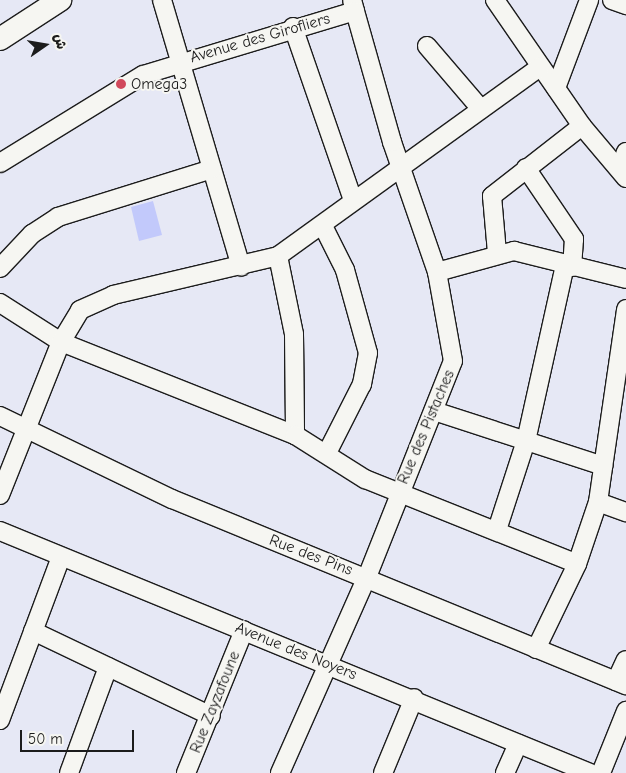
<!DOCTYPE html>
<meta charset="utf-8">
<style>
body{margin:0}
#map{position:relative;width:626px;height:773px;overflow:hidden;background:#e6e8f5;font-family:"Comic Neue","Playpen Sans Arabic",sans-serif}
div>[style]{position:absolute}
.building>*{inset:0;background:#c2c9fb}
.roads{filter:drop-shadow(1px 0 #1c1c1c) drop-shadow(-1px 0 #1c1c1c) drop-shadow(0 1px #1c1c1c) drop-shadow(0 -1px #1c1c1c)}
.minor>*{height:18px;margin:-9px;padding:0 9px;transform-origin:9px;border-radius:9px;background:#f6f6f2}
.tertiary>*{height:22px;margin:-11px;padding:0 11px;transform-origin:11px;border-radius:11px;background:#f6f6f2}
.dots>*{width:14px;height:14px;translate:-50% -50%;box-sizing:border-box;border:2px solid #f6f6f2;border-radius:50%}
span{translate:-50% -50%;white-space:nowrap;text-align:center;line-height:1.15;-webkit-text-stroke:4px #f6f6f2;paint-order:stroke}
.street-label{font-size:16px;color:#1c1c1c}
.poi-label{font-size:16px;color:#1c1c1c}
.left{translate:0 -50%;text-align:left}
.north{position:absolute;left:20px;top:20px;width:50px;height:50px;-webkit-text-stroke:4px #f6f6f2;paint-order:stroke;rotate:77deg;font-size:14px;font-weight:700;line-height:20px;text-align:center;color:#1c1c1c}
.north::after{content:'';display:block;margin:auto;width:18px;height:22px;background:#1c1c1c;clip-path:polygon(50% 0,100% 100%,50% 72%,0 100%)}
.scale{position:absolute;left:20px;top:730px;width:114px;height:22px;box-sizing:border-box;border:2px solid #1c1c1c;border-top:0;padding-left:6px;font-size:15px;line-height:18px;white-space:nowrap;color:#1c1c1c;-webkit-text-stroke:4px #f6f6f2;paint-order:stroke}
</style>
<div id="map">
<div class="building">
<div style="clip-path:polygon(153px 201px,162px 235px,139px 241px,131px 207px)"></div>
</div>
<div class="roads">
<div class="minor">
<div style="left:162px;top:0;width:278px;rotate:73.5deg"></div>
<div style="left:495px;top:0;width:153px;rotate:55.4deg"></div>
<div style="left:582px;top:126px;width:68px;rotate:49.8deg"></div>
<div style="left:612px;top:0;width:15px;rotate:20deg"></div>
<div style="left:293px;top:27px;width:183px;rotate:70.9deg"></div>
<div style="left:427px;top:46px;width:83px;rotate:49.4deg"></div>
<div style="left:556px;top:88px;width:94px;rotate:-69.4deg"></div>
<div style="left:0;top:163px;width:168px;rotate:-31.6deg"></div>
<div style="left:143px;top:75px;width:221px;rotate:-16.8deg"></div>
<div style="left:355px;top:11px;width:11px;rotate:-105deg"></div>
<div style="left:526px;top:168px;width:86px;rotate:55.9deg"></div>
<div style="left:574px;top:239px;width:28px;rotate:94deg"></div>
<div style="left:620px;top:170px;width:19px;rotate:-72deg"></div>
<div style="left:323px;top:226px;width:49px;rotate:63.4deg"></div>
<div style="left:345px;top:270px;width:86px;rotate:74.5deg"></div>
<div style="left:368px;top:353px;width:32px;rotate:101deg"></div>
<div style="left:362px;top:384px;width:77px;rotate:116.9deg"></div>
<div style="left:497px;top:253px;width:57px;rotate:-95deg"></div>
<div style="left:492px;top:196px;width:114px;rotate:-37.9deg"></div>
<div style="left:278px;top:256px;width:80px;rotate:78.4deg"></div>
<div style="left:294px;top:334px;width:101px;rotate:89.4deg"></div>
<div style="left:0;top:268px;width:47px;rotate:-46.7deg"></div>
<div style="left:32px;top:234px;width:31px;rotate:-33deg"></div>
<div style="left:58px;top:217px;width:161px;rotate:-17.3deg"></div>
<div style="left:437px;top:272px;width:80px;rotate:-15.3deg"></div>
<div style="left:514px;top:251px;width:115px;rotate:14deg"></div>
<div style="left:0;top:303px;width:72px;rotate:32.6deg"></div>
<div style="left:61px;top:342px;width:252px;rotate:21.7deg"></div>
<div style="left:295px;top:435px;width:83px;rotate:32.2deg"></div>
<div style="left:365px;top:479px;width:228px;rotate:21.8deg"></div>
<div style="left:434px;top:411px;width:178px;rotate:18deg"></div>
<div style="left:0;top:416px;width:191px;rotate:25.8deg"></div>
<div style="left:172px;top:499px;width:491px;rotate:22.3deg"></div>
<div style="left:0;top:495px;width:165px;rotate:-68.3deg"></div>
<div style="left:61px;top:342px;width:37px;rotate:-59deg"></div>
<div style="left:80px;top:310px;width:36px;rotate:-24deg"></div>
<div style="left:113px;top:295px;width:170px;rotate:-13.3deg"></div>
<div style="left:278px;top:256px;width:323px;rotate:-35.8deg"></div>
<div style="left:598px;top:502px;width:30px;rotate:20deg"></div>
<div style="left:497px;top:530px;width:94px;rotate:-72deg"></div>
<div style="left:526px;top:441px;width:180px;rotate:-77.5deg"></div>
<div style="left:0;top:531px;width:638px;rotate:22.3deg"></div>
<div style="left:33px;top:631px;width:197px;rotate:25.5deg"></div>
<div style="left:536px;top:649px;width:94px;rotate:-64.2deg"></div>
<div style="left:577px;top:564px;width:65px;rotate:-71.3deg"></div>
<div style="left:598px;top:502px;width:195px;rotate:-81.7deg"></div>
<div style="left:616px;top:681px;width:23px;rotate:-65deg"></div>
<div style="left:0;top:720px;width:174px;rotate:-69.5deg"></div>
<div style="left:69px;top:773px;width:113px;rotate:-69.8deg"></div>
<div style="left:186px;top:773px;width:154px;rotate:-67.9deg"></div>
<div style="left:280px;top:773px;width:214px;rotate:-66.1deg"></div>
<div style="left:367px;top:577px;width:232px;rotate:-68.3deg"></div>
<div style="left:453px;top:361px;width:90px;rotate:-100.2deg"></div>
<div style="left:437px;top:272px;width:138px;rotate:-109.1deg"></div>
<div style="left:392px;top:142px;width:136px;rotate:-105.8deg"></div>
<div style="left:383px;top:773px;width:81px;rotate:-67.5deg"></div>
<div style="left:505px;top:773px;width:32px;rotate:-66deg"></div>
<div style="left:601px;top:773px;width:67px;rotate:-68deg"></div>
</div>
<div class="tertiary">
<div style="left:0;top:39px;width:72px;rotate:-33deg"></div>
</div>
</div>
<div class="dots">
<div style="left:121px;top:84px;background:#d1495b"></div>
</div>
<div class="street-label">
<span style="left:260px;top:38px;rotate:-16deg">Avenue des Girofliers</span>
<span style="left:426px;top:427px;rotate:-67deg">Rue des Pistaches</span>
<span style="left:311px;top:555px;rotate:21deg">Rue des Pins</span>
<span style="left:296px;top:651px;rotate:22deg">Avenue des Noyers</span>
<span style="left:215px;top:702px;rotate:-68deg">Rue Zayzafoune</span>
</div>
<div class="poi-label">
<span class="left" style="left:131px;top:84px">Omega3</span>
</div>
<div class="north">ش</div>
<div class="scale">50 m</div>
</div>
